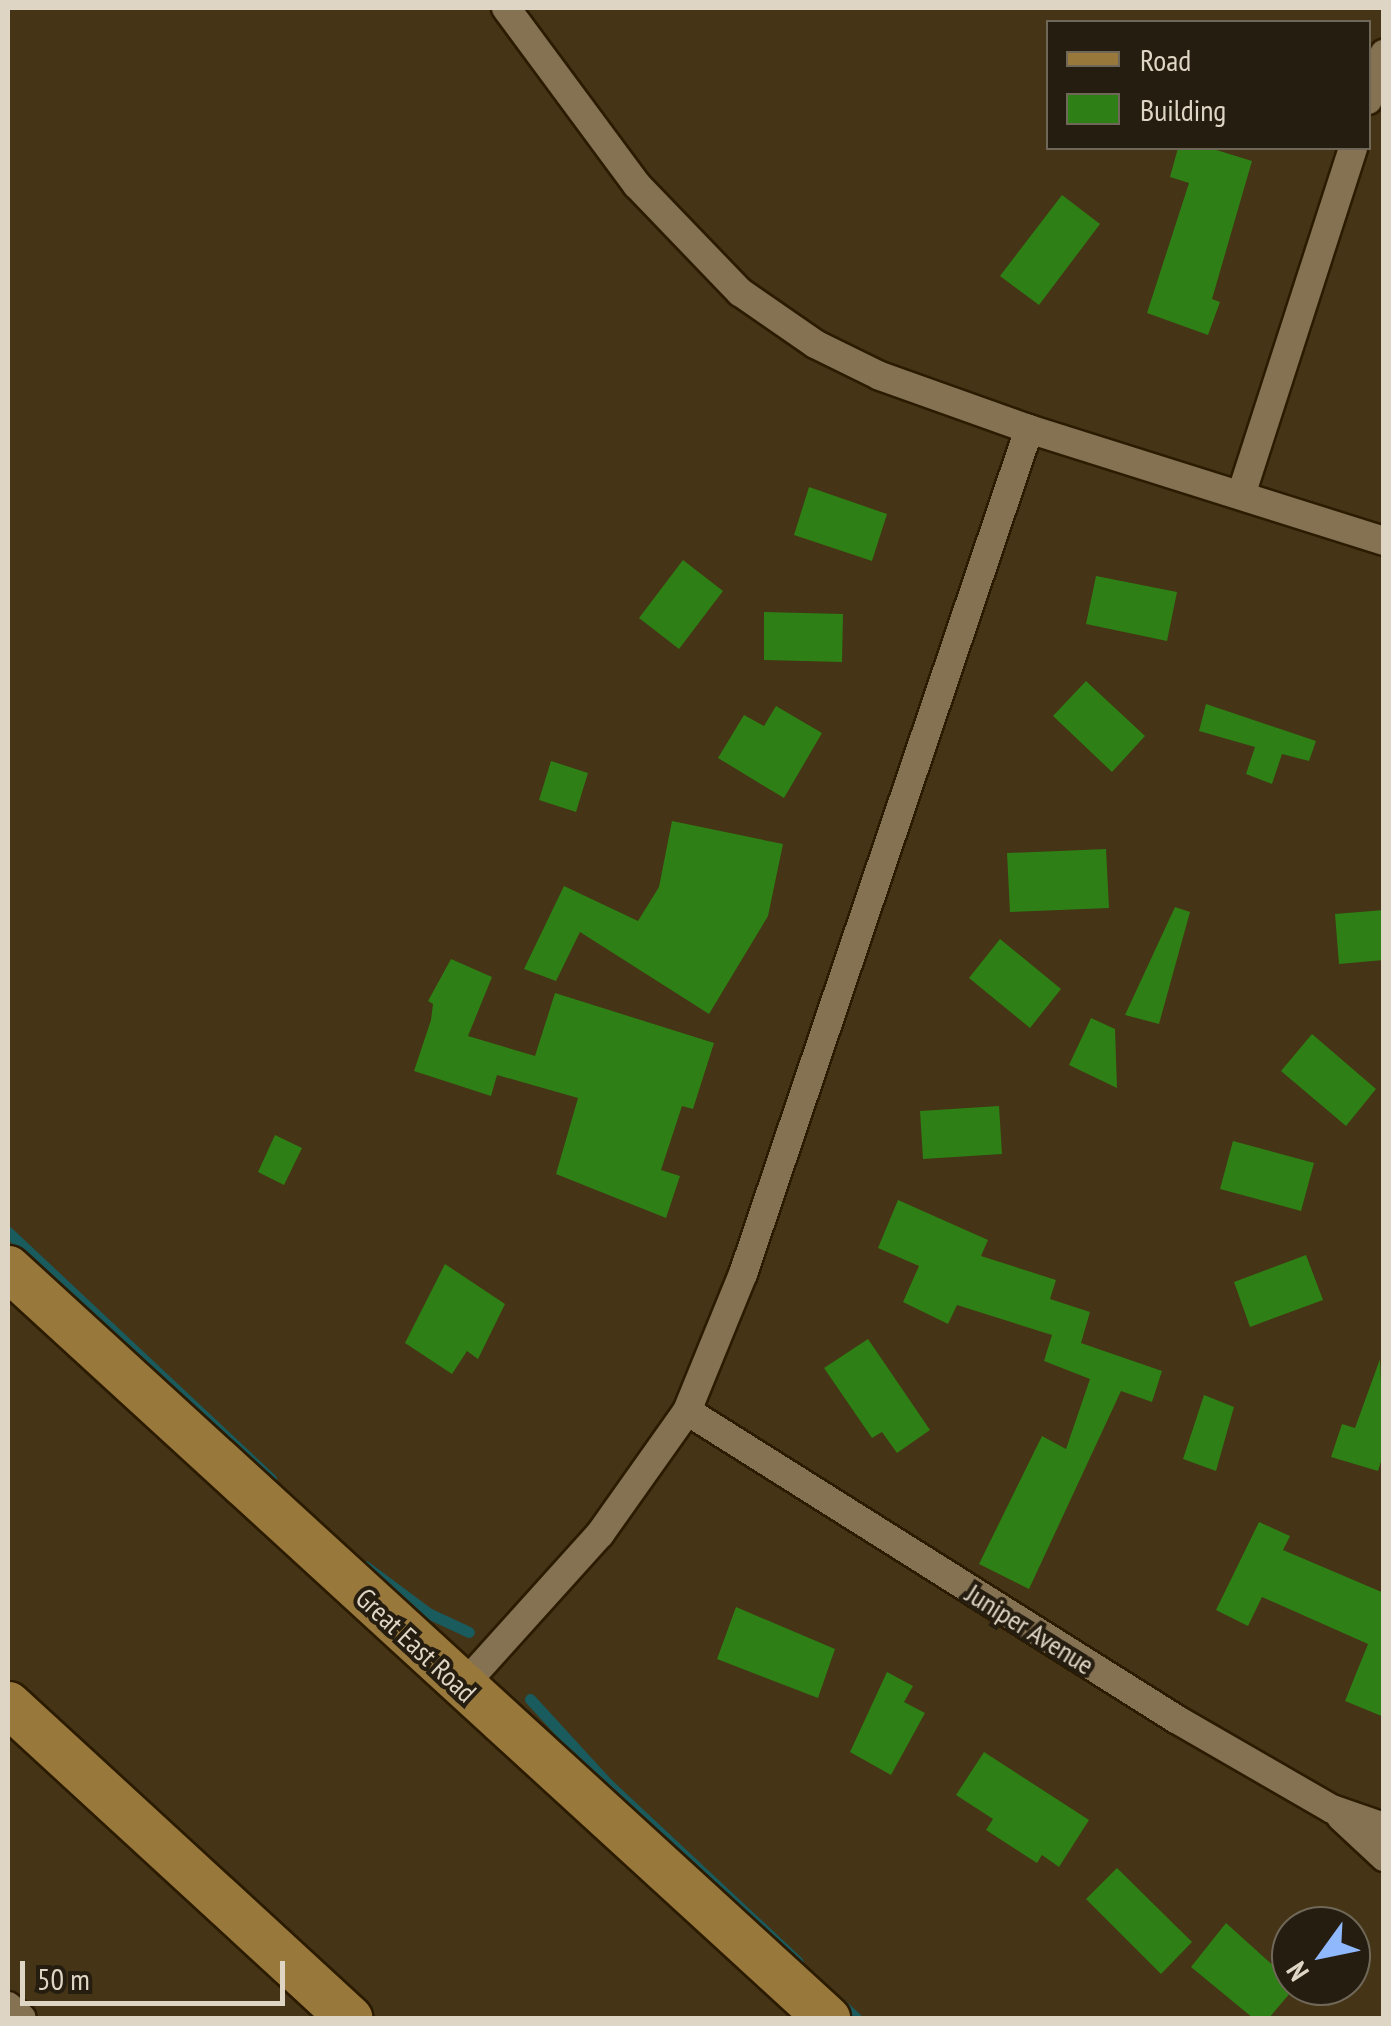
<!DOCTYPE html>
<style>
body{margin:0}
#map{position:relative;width:1391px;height:2026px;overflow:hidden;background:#453415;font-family:"PT Sans Narrow",sans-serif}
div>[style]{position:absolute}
.stream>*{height:11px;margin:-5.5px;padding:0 5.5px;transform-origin:5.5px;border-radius:5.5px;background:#1a5b5e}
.building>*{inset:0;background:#2e7f15}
.roads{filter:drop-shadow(2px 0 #2b1b00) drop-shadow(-2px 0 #2b1b00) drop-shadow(0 2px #2b1b00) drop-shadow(0 -2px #2b1b00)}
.minor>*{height:28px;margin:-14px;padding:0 14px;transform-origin:14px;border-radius:14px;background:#857253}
.primary>*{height:45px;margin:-22.5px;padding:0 22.5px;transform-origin:22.5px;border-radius:22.5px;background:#99783b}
span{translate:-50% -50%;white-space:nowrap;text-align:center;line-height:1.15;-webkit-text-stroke:8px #251d10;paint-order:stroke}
.street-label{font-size:28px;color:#dfd5c4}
.frame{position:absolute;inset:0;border:10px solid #dfd5c4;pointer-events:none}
.legend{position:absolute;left:1046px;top:20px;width:325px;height:130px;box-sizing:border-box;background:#251d10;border:2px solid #6f6758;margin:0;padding:12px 18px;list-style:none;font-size:30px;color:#dfd5c4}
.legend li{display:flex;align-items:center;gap:20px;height:50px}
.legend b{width:50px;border:2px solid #6f6758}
.north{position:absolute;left:1271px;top:1906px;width:100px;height:100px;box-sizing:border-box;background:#251d10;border:2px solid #6f6758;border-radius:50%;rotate:237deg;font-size:28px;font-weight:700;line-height:40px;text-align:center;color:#dfd5c4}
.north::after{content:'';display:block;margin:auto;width:35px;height:45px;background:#8fb8fd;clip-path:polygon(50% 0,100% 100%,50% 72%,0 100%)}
.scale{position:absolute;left:20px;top:1961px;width:265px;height:45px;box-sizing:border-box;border:5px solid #dfd5c4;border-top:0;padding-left:12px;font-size:30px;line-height:35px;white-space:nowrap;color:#dfd5c4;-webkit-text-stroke:8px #251d10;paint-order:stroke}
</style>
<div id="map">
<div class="stream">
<div style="left:8px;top:1232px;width:361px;rotate:43.2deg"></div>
<div style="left:365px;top:1566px;width:79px;rotate:36.7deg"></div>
<div style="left:428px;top:1613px;width:45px;rotate:24.9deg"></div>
<div style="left:530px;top:1699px;width:115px;rotate:47.5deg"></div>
<div style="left:608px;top:1784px;width:260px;rotate:43.1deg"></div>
<div style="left:840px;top:2003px;width:22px;rotate:43deg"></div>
</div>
<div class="building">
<div style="clip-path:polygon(1178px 148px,1210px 148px,1252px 161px,1212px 299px,1220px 302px,1208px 335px,1147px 313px,1189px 183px,1170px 177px)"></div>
<div style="clip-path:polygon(1062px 195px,1100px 224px,1039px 305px,1000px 276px)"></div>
<div style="clip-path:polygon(809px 487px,887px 514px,872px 561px,794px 535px)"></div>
<div style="clip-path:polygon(683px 560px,723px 591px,679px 649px,639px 618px)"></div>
<div style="clip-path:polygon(1096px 576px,1177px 592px,1167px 641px,1086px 624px)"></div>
<div style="clip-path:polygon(764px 612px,843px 614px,842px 662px,764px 660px)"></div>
<div style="clip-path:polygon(1086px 681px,1145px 736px,1112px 772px,1053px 716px)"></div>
<div style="clip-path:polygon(1206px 704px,1316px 741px,1309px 761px,1282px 754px,1272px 784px,1246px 774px,1255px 747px,1199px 731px)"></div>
<div style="clip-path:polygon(776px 706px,822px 733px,784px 798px,718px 758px,744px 715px,764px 726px)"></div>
<div style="clip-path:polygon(551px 761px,588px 773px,576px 812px,539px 800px)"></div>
<div style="clip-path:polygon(672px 821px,783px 844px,768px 916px,709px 1014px,580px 932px,556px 981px,524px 969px,564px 886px,638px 921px,659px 887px)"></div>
<div style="clip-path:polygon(1106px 849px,1109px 908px,1010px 912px,1007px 853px)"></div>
<div style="clip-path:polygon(1175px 907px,1190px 912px,1159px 1024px,1125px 1015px)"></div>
<div style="clip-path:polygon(1384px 910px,1384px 960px,1339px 964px,1335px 914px)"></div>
<div style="clip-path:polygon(1000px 939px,1061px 989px,1030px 1028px,969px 978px)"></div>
<div style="clip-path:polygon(451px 959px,492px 977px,468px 1036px,535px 1056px,555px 993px,714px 1043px,693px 1109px,682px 1106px,661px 1170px,680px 1176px,666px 1218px,556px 1174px,578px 1098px,497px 1075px,491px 1096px,414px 1071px,431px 1020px,433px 1004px,428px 1001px)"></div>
<div style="clip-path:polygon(1091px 1018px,1115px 1029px,1117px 1088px,1069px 1065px)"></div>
<div style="clip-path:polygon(1312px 1034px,1376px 1089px,1346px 1126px,1281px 1071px)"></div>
<div style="clip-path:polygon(999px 1106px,1002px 1154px,923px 1159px,920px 1111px)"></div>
<div style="clip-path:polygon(275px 1135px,302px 1148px,284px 1185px,258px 1172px)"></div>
<div style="clip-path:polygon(1233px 1141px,1314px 1163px,1301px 1211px,1220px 1189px)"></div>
<div style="clip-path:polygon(898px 1200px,988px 1240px,981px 1256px,1056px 1280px,1050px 1299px,1090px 1312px,1081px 1343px,1162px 1371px,1152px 1402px,1121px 1391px,1029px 1589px,979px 1564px,1042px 1436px,1066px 1449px,1090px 1379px,1044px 1361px,1052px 1335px,957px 1305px,948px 1324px,903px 1302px,919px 1266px,878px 1248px)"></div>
<div style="clip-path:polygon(1306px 1255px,1323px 1300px,1250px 1327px,1234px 1282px)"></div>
<div style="clip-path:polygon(445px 1264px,505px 1304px,478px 1359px,467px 1351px,452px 1374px,405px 1343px)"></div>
<div style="clip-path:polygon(868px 1339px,930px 1430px,897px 1453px,882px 1432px,872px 1438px,824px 1368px)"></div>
<div style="clip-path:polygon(1380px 1359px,1384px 1452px,1378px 1471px,1331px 1457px,1342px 1424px,1355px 1428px)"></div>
<div style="clip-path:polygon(1204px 1395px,1234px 1407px,1216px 1471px,1183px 1459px)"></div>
<div style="clip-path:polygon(1259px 1522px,1290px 1536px,1283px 1550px,1384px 1593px,1384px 1717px,1345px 1701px,1368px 1644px,1262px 1597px,1248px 1626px,1216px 1610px)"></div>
<div style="clip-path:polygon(736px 1607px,835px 1649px,818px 1698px,717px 1659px)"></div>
<div style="clip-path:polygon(887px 1672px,913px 1686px,904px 1702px,925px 1713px,891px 1775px,850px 1752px)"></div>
<div style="clip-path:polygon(984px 1752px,1089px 1820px,1059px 1867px,1042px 1855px,1037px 1863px,986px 1830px,993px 1819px,956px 1795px)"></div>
<div style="clip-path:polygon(1117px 1868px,1192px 1942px,1161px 1974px,1086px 1899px)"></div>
<div style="clip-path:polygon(1226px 1923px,1296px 1986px,1269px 2018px,1253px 2018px,1191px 1967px)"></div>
</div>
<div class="roads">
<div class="minor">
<div style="left:506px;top:8px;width:220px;rotate:53.5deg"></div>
<div style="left:637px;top:185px;width:149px;rotate:46.1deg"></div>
<div style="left:740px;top:292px;width:91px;rotate:34.7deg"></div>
<div style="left:815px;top:344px;width:72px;rotate:26.2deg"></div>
<div style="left:880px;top:376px;width:158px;rotate:19.6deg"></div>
<div style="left:1029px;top:429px;width:372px;rotate:17.5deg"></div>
<div style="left:1368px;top:100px;width:49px;rotate:-70.8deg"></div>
<div style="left:1242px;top:492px;width:361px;rotate:-72.1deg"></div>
<div style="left:687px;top:1411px;width:578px;rotate:32.21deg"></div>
<div style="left:1176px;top:1719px;width:180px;rotate:30deg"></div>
<div style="left:1332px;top:1809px;width:55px;rotate:19.1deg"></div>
<div style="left:462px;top:1687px;width:206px;rotate:-48deg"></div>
<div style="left:600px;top:1534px;width:151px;rotate:-54.7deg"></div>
<div style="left:687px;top:1411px;width:148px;rotate:-67.8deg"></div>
<div style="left:743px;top:1274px;width:892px;rotate:-71.3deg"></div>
<div style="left:1341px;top:1817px;width:59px;rotate:42.9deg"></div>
<div style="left:8px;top:2006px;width:18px;rotate:41deg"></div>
</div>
<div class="primary">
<div style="left:8px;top:1268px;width:1111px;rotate:42.48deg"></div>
<div style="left:8px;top:1704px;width:464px;rotate:42.6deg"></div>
</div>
</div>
<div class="street-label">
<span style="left:1030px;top:1629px;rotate:32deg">Juniper Avenue</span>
<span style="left:416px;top:1645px;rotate:43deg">Great East Road</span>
</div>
<div class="frame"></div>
<ul class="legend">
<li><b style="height:12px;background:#99783b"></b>Road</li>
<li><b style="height:28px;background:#2e7f15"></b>Building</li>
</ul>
<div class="north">N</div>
<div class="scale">50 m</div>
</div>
